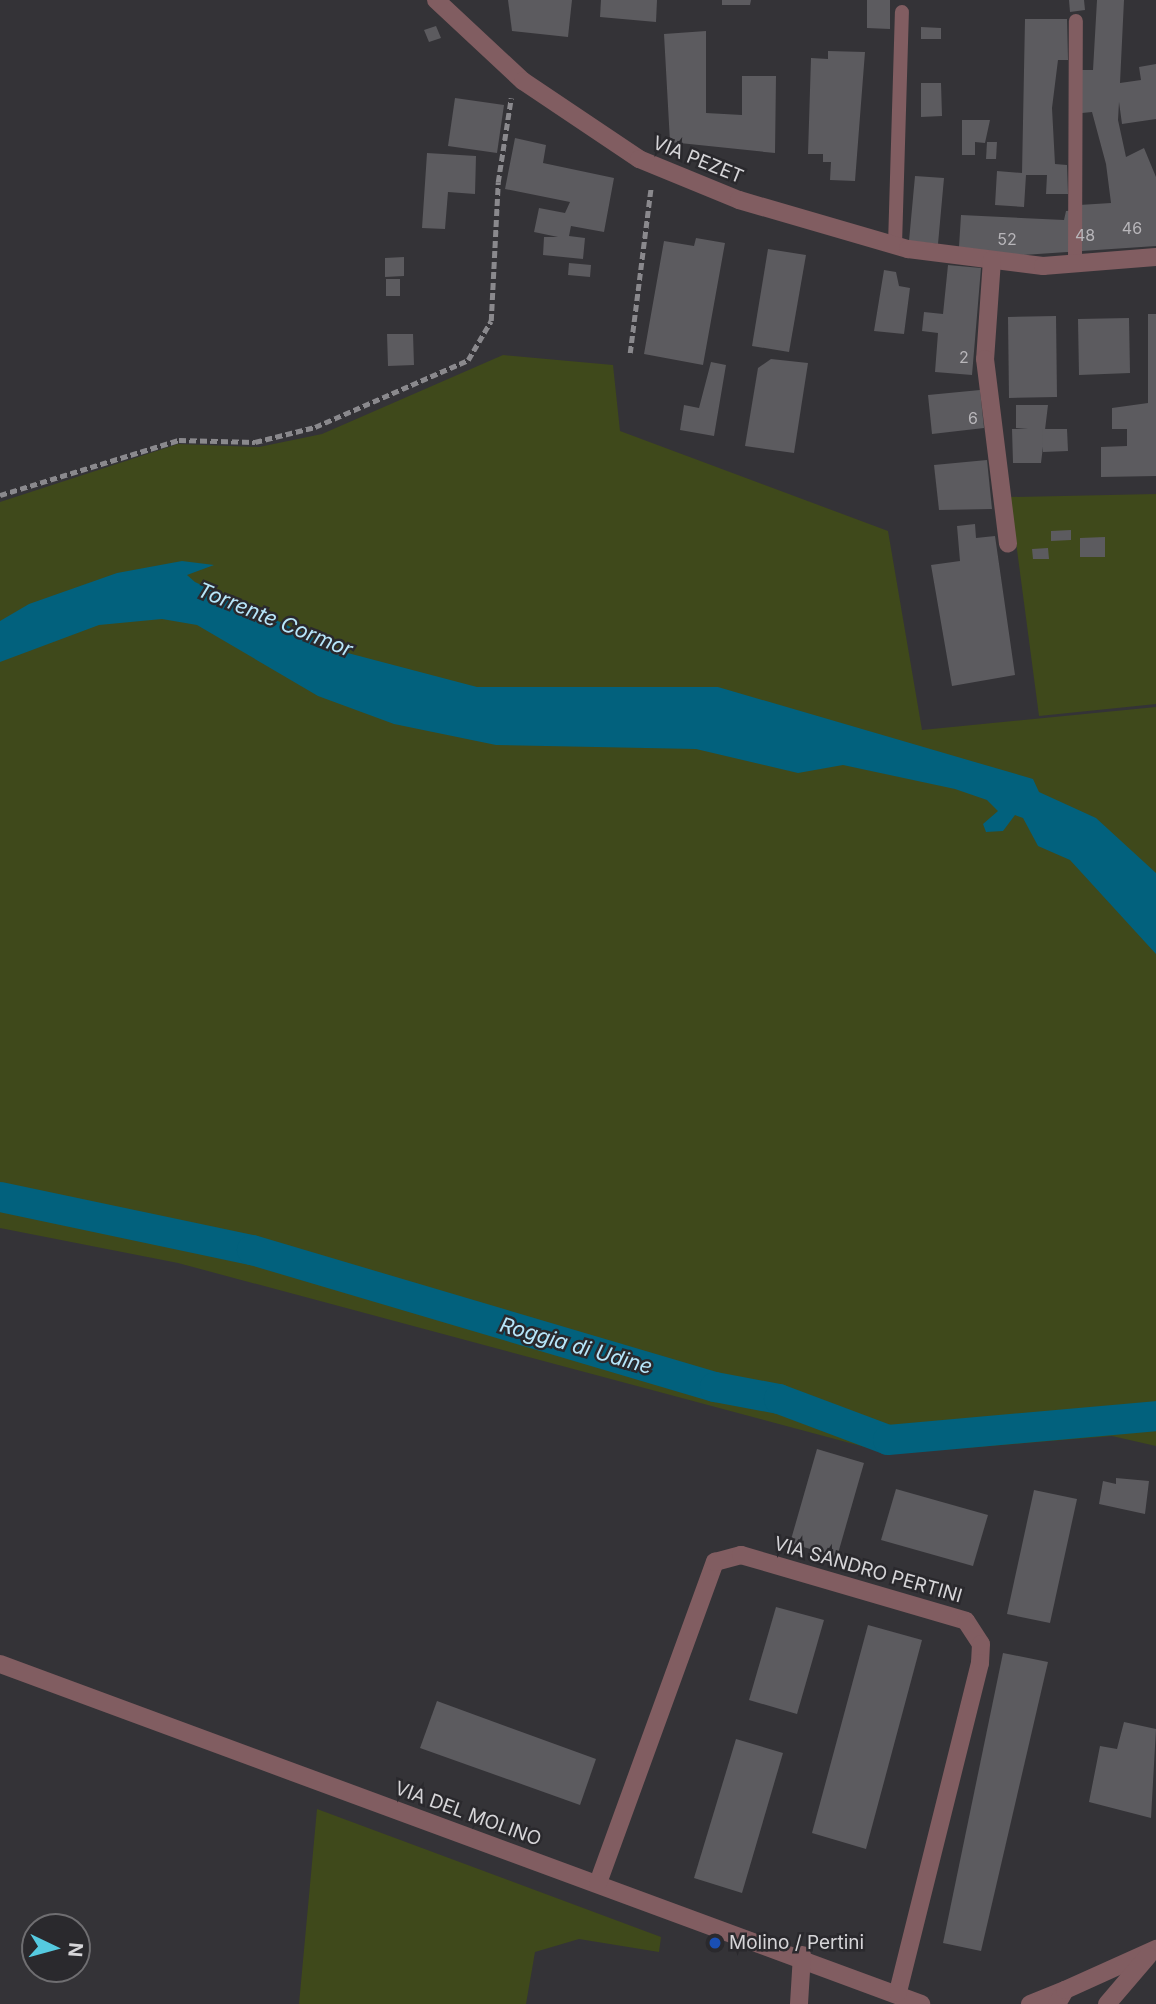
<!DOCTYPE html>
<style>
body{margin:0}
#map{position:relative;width:1156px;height:2004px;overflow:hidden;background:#343337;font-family:Inter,sans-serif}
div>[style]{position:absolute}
.green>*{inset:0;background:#3f491b}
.water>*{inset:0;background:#02617d}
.canal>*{height:30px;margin:-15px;padding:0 15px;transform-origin:15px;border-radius:15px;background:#02617d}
.building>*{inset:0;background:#5c5b5f}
.path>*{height:4.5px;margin-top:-2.25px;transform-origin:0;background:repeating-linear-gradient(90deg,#8a898d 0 7px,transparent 0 10.5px)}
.service>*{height:14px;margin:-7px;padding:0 7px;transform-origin:7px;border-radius:7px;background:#815d61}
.minor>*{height:18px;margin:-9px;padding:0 9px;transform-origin:9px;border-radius:9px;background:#815d61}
.dots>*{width:19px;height:19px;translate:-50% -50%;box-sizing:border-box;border:4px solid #2a292d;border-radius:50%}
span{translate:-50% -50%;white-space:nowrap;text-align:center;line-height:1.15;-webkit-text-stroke:5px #2a292d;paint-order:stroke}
.number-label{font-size:16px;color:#b8b6ba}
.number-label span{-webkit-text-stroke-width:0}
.street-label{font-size:19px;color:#d6d5d8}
.poi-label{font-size:19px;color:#d6d5d8}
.left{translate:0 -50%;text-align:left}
.water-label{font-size:21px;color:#b7e6fa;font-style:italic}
.north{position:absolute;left:21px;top:1913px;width:70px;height:70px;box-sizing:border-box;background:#2a292d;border:2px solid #6f6e71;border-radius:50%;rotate:95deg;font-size:19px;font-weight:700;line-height:28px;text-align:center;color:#d6d5d8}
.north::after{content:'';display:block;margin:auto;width:24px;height:32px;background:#55cae0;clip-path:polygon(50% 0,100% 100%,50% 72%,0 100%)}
</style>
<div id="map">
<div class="green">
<div style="clip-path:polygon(503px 355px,613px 365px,620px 431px,888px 531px,922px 730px,1156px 707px,1156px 1446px,1112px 1436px,891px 1454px,178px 1263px,0 1228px,0 502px,178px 444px,259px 447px,322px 434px)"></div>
<div style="clip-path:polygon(1156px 494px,1156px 704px,1039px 716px,1010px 497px)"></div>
<div style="clip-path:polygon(317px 1809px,661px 1937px,659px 1952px,579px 1939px,535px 1952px,526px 2004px,299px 2004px)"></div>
</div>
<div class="water">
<div style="clip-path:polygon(182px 561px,214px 565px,187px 575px,195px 582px,344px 652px,477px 687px,718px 687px,1033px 779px,1039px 792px,1096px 818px,1156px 873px,1156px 954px,1070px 860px,1038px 846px,1023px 818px,1015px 815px,1003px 831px,986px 832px,983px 824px,998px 811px,987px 800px,955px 789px,843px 765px,798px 773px,696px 749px,496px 745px,394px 724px,318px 696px,197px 625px,162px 619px,99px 625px,0 662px,0 621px,29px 604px,117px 573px)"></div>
</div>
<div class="canal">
<div style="left:0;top:1197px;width:258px;rotate:11.9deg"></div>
<div style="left:252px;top:1250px;width:483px;rotate:16.5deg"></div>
<div style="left:715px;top:1387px;width:65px;rotate:10.6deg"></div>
<div style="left:779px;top:1399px;width:116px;rotate:20.6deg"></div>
<div style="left:888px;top:1440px;width:269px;rotate:-5.1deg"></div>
</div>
<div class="building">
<div style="clip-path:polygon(508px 0,572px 0,568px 37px,512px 31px)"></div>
<div style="clip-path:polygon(601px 0,657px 0,656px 22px,600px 17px)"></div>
<div style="clip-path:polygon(722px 0,751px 0,750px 5px,722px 5px)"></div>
<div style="clip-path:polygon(867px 0,890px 0,890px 29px,867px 28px)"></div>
<div style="clip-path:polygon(1069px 0,1084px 0,1085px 10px,1070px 12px)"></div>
<div style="clip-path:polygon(1097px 0,1124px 0,1120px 83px,1141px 80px,1139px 67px,1156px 64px,1156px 119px,1122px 124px,1119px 102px,1118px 120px,1126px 157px,1144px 148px,1156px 177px,1156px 246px,1023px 255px,959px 247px,961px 215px,1064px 220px,1066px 211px,1079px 210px,1079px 205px,1111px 203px,1106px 164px,1092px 112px,1082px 113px,1080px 89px,1082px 70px,1093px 70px)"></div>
<div style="clip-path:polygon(1025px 19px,1067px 19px,1068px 60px,1058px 60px,1052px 108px,1055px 164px,1067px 165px,1068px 194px,1046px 194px,1047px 175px,1026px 175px,1024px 207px,995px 205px,997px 171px,1022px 173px)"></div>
<div style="clip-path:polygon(436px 26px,441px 38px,429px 42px,424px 30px)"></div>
<div style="clip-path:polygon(921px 27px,941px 28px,941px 39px,921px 39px)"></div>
<div style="clip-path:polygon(706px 31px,706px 113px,742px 115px,742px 76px,776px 76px,775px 153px,670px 142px,664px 34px)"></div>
<div style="clip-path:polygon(828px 51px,865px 52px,855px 181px,830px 180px,831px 162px,823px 162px,823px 154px,808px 154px,811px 58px,828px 59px)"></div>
<div style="clip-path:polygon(921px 83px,941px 83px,942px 116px,921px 117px)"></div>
<div style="clip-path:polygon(455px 98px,504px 105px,497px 153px,448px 146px)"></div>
<div style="clip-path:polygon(962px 120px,990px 120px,985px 143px,975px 142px,975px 155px,962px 155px)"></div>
<div style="clip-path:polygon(515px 138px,546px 145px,543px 163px,614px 178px,604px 232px,571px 226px,569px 236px,585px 238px,583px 259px,543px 255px,544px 237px,558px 237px,534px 232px,539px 208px,565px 213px,570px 202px,505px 189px)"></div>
<div style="clip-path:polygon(987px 142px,997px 142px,996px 159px,986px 159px)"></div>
<div style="clip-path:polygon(427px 153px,476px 156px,475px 194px,448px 192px,445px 229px,422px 228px)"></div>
<div style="clip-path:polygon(915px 176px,944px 178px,938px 244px,909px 241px)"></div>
<div style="clip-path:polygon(696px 238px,725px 243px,703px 365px,644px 354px,664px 241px,694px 246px)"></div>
<div style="clip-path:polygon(768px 249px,806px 255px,789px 352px,752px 346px)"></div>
<div style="clip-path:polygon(404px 257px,404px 276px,385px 277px,385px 258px)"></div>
<div style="clip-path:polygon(569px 263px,591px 265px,590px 277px,568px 275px)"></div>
<div style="clip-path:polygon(948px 265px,981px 268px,972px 375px,935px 372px,938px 333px,922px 331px,924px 312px,943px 314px)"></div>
<div style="clip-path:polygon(884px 270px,896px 272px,899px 286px,910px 288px,904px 334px,874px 331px)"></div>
<div style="clip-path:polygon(386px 279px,400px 279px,400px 296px,386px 296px)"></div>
<div style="clip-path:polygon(1148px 314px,1156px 314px,1156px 476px,1101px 477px,1101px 447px,1127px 446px,1127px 429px,1112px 429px,1112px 408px,1148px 403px)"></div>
<div style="clip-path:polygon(1056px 316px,1057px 397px,1009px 398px,1008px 317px)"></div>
<div style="clip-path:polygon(1129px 318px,1130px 373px,1079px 375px,1078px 319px)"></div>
<div style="clip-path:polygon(387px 334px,413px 334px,414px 365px,388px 366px)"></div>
<div style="clip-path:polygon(771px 359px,808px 363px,794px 453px,745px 446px,758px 368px)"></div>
<div style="clip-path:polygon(711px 362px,726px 365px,714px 436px,680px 430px,684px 405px,699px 408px)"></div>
<div style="clip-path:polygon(980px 390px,984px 428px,932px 434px,928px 395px)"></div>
<div style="clip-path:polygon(1016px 405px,1048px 405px,1041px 463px,1013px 463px,1012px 429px,1028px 429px,1016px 428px)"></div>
<div style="clip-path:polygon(1042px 429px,1067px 429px,1068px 451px,1043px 452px)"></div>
<div style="clip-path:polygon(987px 460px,992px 509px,939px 510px,934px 465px)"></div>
<div style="clip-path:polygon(975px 524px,976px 538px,995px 536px,1015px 675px,952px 686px,931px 565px,960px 561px,957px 526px)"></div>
<div style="clip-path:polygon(1071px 530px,1071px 540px,1051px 541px,1051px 531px)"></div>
<div style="clip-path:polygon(1105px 537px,1105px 557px,1080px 557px,1080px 538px)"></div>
<div style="clip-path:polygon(1048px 548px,1049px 559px,1033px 559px,1032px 549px)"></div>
<div style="clip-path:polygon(817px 1449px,864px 1463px,837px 1557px,790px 1543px)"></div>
<div style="clip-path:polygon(1116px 1478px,1149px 1481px,1145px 1514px,1099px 1504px,1103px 1481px,1116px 1484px)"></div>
<div style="clip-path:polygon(896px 1489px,988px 1515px,973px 1566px,881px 1540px)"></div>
<div style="clip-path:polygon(1034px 1490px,1077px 1499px,1050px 1623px,1007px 1614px)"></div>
<div style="clip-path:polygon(776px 1607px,824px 1620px,797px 1714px,749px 1700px)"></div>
<div style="clip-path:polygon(868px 1625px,922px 1640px,866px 1849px,812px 1833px)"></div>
<div style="clip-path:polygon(1003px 1653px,1048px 1662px,981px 1951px,943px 1943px)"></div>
<div style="clip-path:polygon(437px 1701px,596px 1759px,580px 1805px,420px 1748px)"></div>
<div style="clip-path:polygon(1124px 1722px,1156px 1729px,1151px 1818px,1089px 1802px,1100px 1746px,1117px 1749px)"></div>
<div style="clip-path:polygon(736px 1739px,783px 1753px,742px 1893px,694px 1878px)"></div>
</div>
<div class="path">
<div style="left:630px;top:353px;width:167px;rotate:-82.8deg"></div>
<div style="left:0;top:495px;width:187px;rotate:-17.1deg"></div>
<div style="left:179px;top:440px;width:76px;rotate:1.5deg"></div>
<div style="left:255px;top:442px;width:62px;rotate:-14deg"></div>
<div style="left:315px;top:427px;width:167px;rotate:-23.6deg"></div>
<div style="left:468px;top:360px;width:45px;rotate:-59.5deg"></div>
<div style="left:491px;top:321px;width:139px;rotate:-87.1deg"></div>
<div style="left:498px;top:182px;width:85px;rotate:-81.2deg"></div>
</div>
<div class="service">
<div style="left:895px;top:245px;width:233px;rotate:-88.3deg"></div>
<div style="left:1075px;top:264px;width:243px;rotate:-89.8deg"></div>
</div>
<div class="minor">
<div style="left:436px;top:0;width:119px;rotate:43deg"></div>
<div style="left:523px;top:81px;width:140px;rotate:33.9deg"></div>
<div style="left:639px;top:159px;width:108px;rotate:22.3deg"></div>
<div style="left:739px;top:200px;width:176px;rotate:16.2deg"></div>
<div style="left:908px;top:249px;width:136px;rotate:7.2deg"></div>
<div style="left:1043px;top:266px;width:113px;rotate:-4.6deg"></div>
<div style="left:992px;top:260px;width:99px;rotate:94deg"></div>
<div style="left:985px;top:359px;width:186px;rotate:82.9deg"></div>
<div style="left:0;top:1664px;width:982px;rotate:20.26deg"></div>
<div style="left:598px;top:1883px;width:342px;rotate:-70deg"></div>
<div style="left:715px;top:1562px;width:27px;rotate:-15deg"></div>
<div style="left:741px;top:1555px;width:234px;rotate:16.3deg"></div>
<div style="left:966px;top:1621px;width:27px;rotate:57deg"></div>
<div style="left:981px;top:1644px;width:19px;rotate:93deg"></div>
<div style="left:980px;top:1663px;width:340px;rotate:104deg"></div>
<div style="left:799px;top:2004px;width:49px;rotate:-86.5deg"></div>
<div style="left:1030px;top:2004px;width:38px;rotate:-22deg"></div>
<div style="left:1057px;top:2004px;width:16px;rotate:-60deg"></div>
<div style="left:1065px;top:1990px;width:100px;rotate:-24.3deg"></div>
<div style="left:1107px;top:2004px;width:63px;rotate:-49.5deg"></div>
</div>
<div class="dots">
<div style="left:715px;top:1943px;background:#1a4fb4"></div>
</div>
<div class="number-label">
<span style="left:1132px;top:228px">46</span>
<span style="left:1085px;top:235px">48</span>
<span style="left:1007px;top:239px">52</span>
<span style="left:964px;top:357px">2</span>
<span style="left:973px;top:418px">6</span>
</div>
<div class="street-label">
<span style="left:698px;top:160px;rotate:22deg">VIA PEZET</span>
<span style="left:868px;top:1570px;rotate:16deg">VIA SANDRO PERTINI</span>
<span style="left:468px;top:1814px;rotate:20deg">VIA DEL MOLINO</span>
</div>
<div class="poi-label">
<span class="left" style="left:729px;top:1943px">Molino / Pertini</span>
</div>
<div class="water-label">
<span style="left:275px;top:620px;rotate:22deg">Torrente Cormor</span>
<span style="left:576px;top:1346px;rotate:16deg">Roggia di Udine</span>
</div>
<div class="north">N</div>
</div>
